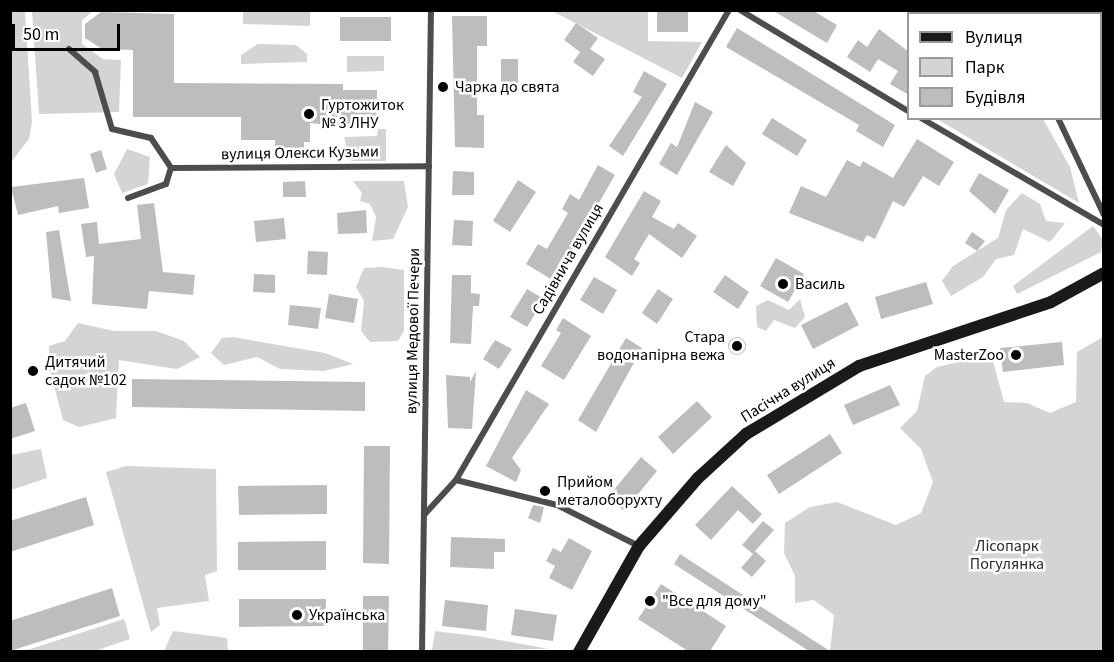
<!DOCTYPE html>
<meta charset="utf-8">
<style>
body{margin:0}
#map{position:relative;width:1114px;height:662px;overflow:hidden;background:#fff;font-family:"Source Sans 3",sans-serif}
div>[style]{position:absolute}
.green>*{inset:0;background:#d4d4d4}
.building>*{inset:0;background:#bdbdbd}
.round{border-radius:50%}
.street>*{height:6px;margin:-3px;padding:0 3px;transform-origin:3px;border-radius:3px;background:#4d4d4d}
.secondary>*{height:12px;margin:-6px;padding:0 6px;transform-origin:6px;border-radius:6px;background:#1a1a1a}
.dots>*{width:16px;height:16px;translate:-50% -50%;box-sizing:border-box;border:3px solid #fff;border-radius:50%}
span{translate:-50% -50%;white-space:nowrap;text-align:center;line-height:1.15;-webkit-text-stroke:5px #fff;paint-order:stroke}
.poi-label{font-size:16px;color:#000}
.left{translate:0 -50%;text-align:left}
.right{translate:-100% -50%;text-align:right}
.street-label{font-size:16px;color:#000}
.park-label{font-size:16px;color:#2b2b2b}
.frame{position:absolute;inset:0;border:12px solid #000;pointer-events:none}
.legend{position:absolute;left:907px;top:12px;width:195px;height:108px;box-sizing:border-box;background:#fff;border:2px solid #999;margin:0;padding:8px 10px;list-style:none;font-size:18px;color:#000}
.legend li{display:flex;align-items:center;gap:12px;height:30px}
.legend b{width:30px;border:2px solid #999}
.scale{position:absolute;left:12px;top:24px;width:108px;height:27px;box-sizing:border-box;border:3px solid #000;border-top:0;padding-left:8px;font-size:18px;line-height:21px;white-space:nowrap;color:#000;-webkit-text-stroke:4px #fff;paint-order:stroke}
</style>
<div id="map">
<div class="green">
<div style="clip-path:polygon(11px 10px,25px 11px,32px 122px,29px 139px,11px 162px)"></div>
<div style="clip-path:polygon(32px 11px,93px 11px,82px 20px,82px 44px,103px 59px,121px 60px,119px 112px,39px 114px)"></div>
<div style="clip-path:polygon(243px 11px,310px 11px,310px 26px,243px 24px)"></div>
<div style="clip-path:polygon(552px 11px,648px 11px,648px 41px,702px 42px,682px 78px)"></div>
<div style="clip-path:polygon(258px 44px,296px 45px,307px 54px,307px 62px,241px 64px,241px 55px)"></div>
<div style="clip-path:polygon(347px 56px,384px 56px,384px 71px,347px 72px)"></div>
<div style="clip-path:polygon(937px 119px,1043px 119px,1070px 167px,1079px 203px)"></div>
<div style="clip-path:polygon(378px 129px,386px 129px,386px 161px,351px 161px,344px 137px,377px 136px)"></div>
<div style="clip-path:polygon(127px 149px,150px 157px,148px 184px,122px 193px,114px 174px)"></div>
<div style="clip-path:polygon(353px 181px,404px 181px,408px 207px,393px 239px,372px 241px,376px 217px,370px 204px,360px 201px,362px 193px)"></div>
<div style="clip-path:polygon(1022px 193px,1040px 204px,1046px 221px,1065px 223px,1050px 242px,1023px 229px,1014px 255px,996px 259px,983px 277px,951px 296px,942px 281px,953px 266px,998px 238px,1006px 210px)"></div>
<div style="clip-path:polygon(1093px 226px,1103px 240px,1101px 252px,1017px 294px,1013px 286px)"></div>
<div style="clip-path:polygon(382px 267px,404px 270px,404px 331px,398px 341px,370px 342px,361px 331px,364px 301px,356px 287px,364px 268px)"></div>
<div style="clip-path:polygon(800px 299px,805px 317px,795px 328px,774px 320px,766px 331px,757px 327px,756px 306px,768px 300px,789px 310px)"></div>
<div style="clip-path:polygon(78px 323px,114px 331px,156px 331px,184px 341px,200px 357px,177px 369px,119px 360px,116px 418px,79px 427px,63px 420px,49px 367px,49px 346px,65px 341px)"></div>
<div style="clip-path:polygon(233px 337px,325px 353px,353px 364px,324px 371px,280px 369px,257px 357px,224px 365px,211px 353px,222px 338px)"></div>
<div style="clip-path:polygon(1103px 337px,1103px 651px,830px 651px,834px 615px,814px 600px,795px 603px,795px 576px,784px 553px,785px 523px,810px 507px,837px 502px,896px 525px,921px 513px,933px 482px,921px 449px,900px 428px,917px 411px,925px 376px,937px 367px,991px 354px,1004px 402px,1027px 403px,1050px 413px,1076px 402px,1077px 352px)"></div>
<div style="clip-path:polygon(41px 449px,47px 478px,11px 490px,11px 455px)"></div>
<div style="clip-path:polygon(126px 466px,216px 469px,217px 571px,205px 575px,209px 601px,157px 608px,160px 625px,151px 632px,106px 472px)"></div>
<div style="clip-path:polygon(124px 619px,130px 639px,95px 651px,24px 651px)"></div>
<div style="clip-path:polygon(173px 631px,227px 638px,228px 651px,164px 651px)"></div>
<div style="clip-path:polygon(435px 631px,483px 637px,549px 649px,432px 651px)"></div>
</div>
<div class="building">
<div style="clip-path:polygon(657px 10px,688px 10px,688px 32px,657px 32px)"></div>
<div style="clip-path:polygon(772px 10px,812px 10px,837px 25px,827px 43px)"></div>
<div style="clip-path:polygon(101px 12px,174px 14px,174px 83px,343px 84px,343px 90px,377px 90px,376px 130px,310px 123px,310px 142px,304px 142px,304px 148px,275px 148px,275px 140px,241px 140px,241px 117px,133px 117px,133px 50px,102px 49px,85px 38px,85px 24px)"></div>
<div style="clip-path:polygon(452px 16px,487px 16px,487px 46px,477px 46px,477px 115px,484px 115px,484px 148px,455px 147px)"></div>
<div style="clip-path:polygon(340px 17px,391px 17px,391px 41px,340px 41px)"></div>
<div style="clip-path:polygon(576px 23px,598px 38px,590px 49px,605px 59px,593px 76px,573px 62px,580px 52px,564px 40px)"></div>
<div style="clip-path:polygon(737px 28px,895px 125px,883px 147px,856px 131px,859px 125px,726px 47px)"></div>
<div style="clip-path:polygon(879px 29px,909px 52px,909px 95px,890px 84px,898px 71px,878px 59px,870px 72px,847px 57px,858px 40px,867px 47px)"></div>
<div style="clip-path:polygon(501px 59px,518px 59px,518px 88px,501px 88px)"></div>
<div style="clip-path:polygon(644px 71px,667px 84px,623px 156px,609px 146px,642px 97px,633px 92px)"></div>
<div style="clip-path:polygon(695px 102px,713px 112px,677px 175px,659px 164px,671px 143px,677px 147px)"></div>
<div style="clip-path:polygon(772px 118px,807px 140px,797px 156px,762px 134px)"></div>
<div style="clip-path:polygon(917px 139px,954px 162px,939px 186px,923px 176px,904px 207px,893px 201px,875px 239px,867px 235px,863px 242px,789px 213px,801px 186px,826px 197px,847px 160px,860px 167px,863px 161px,893px 178px)"></div>
<div style="clip-path:polygon(726px 145px,746px 163px,733px 186px,709px 172px)"></div>
<div style="clip-path:polygon(101px 150px,107px 169px,96px 173px,90px 154px)"></div>
<div style="clip-path:polygon(598px 165px,615px 175px,554px 281px,526px 264px,538px 244px,547px 249px,568px 213px,562px 209px,570px 194px,579px 200px)"></div>
<div style="clip-path:polygon(453px 171px,474px 172px,474px 195px,452px 195px)"></div>
<div style="clip-path:polygon(979px 173px,1009px 190px,995px 214px,969px 191px)"></div>
<div style="clip-path:polygon(84px 178px,89px 208px,59px 213px,58px 206px,18px 215px,11px 187px)"></div>
<div style="clip-path:polygon(518px 180px,536px 192px,510px 232px,493px 221px)"></div>
<div style="clip-path:polygon(305px 181px,306px 197px,283px 197px,283px 182px)"></div>
<div style="clip-path:polygon(644px 191px,661px 201px,652px 217px,674px 229px,678px 223px,697px 236px,682px 258px,649px 234px,634px 259px,640px 263px,632px 276px,605px 257px)"></div>
<div style="clip-path:polygon(154px 203px,163px 272px,195px 275px,193px 295px,149px 291px,147px 309px,92px 304px,94px 256px,86px 257px,81px 224px,97px 222px,99px 244px,141px 239px,137px 205px)"></div>
<div style="clip-path:polygon(366px 210px,367px 233px,338px 234px,337px 213px)"></div>
<div style="clip-path:polygon(284px 218px,286px 239px,256px 242px,254px 221px)"></div>
<div style="clip-path:polygon(454px 220px,473px 221px,472px 246px,452px 245px)"></div>
<div style="clip-path:polygon(59px 230px,67px 278px,71px 301px,52px 298px,46px 232px)"></div>
<div style="clip-path:polygon(972px 232px,985px 241px,977px 251px,965px 243px)"></div>
<div style="clip-path:polygon(308px 251px,328px 252px,327px 275px,307px 274px)"></div>
<div style="clip-path:polygon(776px 258px,804px 274px,788px 302px,760px 286px)"></div>
<div style="clip-path:polygon(254px 274px,275px 275px,275px 293px,253px 292px)"></div>
<div style="clip-path:polygon(452px 275px,471px 275px,471px 293px,480px 294px,479px 306px,473px 306px,471px 344px,450px 343px)"></div>
<div style="clip-path:polygon(725px 275px,749px 292px,738px 309px,713px 292px)"></div>
<div style="clip-path:polygon(594px 277px,617px 290px,603px 314px,580px 300px)"></div>
<div style="clip-path:polygon(926px 282px,933px 304px,881px 319px,875px 297px)"></div>
<div style="clip-path:polygon(527px 289px,544px 299px,527px 327px,510px 317px)"></div>
<div style="clip-path:polygon(658px 289px,673px 299px,657px 324px,642px 313px)"></div>
<div style="clip-path:polygon(329px 294px,358px 299px,354px 323px,325px 318px)"></div>
<div style="clip-path:polygon(847px 302px,859px 325px,813px 349px,801px 325px)"></div>
<div style="clip-path:polygon(290px 305px,321px 308px,318px 329px,288px 325px)"></div>
<div style="clip-path:polygon(563px 318px,591px 336px,564px 380px,541px 366px,561px 333px,556px 330px)"></div>
<div class="round" style="left:728px;top:337px;width:18px;height:18px"></div>
<div style="clip-path:polygon(626px 338px,642px 348px,596px 432px,578px 420px)"></div>
<div style="clip-path:polygon(495px 340px,512px 349px,499px 369px,483px 359px)"></div>
<div style="clip-path:polygon(1062px 342px,1064px 365px,1003px 372px,1000px 348px)"></div>
<div style="clip-path:polygon(476px 371px,472px 429px,448px 428px,446px 375px,470px 377px,470px 382px)"></div>
<div style="clip-path:polygon(132px 379px,365px 382px,365px 411px,132px 407px)"></div>
<div style="clip-path:polygon(890px 385px,900px 405px,853px 425px,844px 405px)"></div>
<div style="clip-path:polygon(526px 390px,549px 404px,512px 458px,521px 470px,516px 482px,486px 466px)"></div>
<div style="clip-path:polygon(697px 401px,712px 417px,673px 454px,658px 437px)"></div>
<div style="clip-path:polygon(26px 403px,35px 431px,10px 439px,10px 408px)"></div>
<div style="clip-path:polygon(830px 434px,842px 453px,779px 494px,767px 475px)"></div>
<div style="clip-path:polygon(364px 446px,390px 446px,389px 564px,363px 563px)"></div>
<div style="clip-path:polygon(641px 457px,657px 471px,624px 511px,608px 497px)"></div>
<div style="clip-path:polygon(327px 485px,327px 514px,239px 515px,238px 486px)"></div>
<div style="clip-path:polygon(732px 486px,762px 514px,753px 524px,738px 510px,711px 540px,695px 525px)"></div>
<div style="clip-path:polygon(86px 497px,94px 525px,10px 552px,10px 521px)"></div>
<div style="clip-path:polygon(533px 505px,544px 507px,540px 523px,528px 518px)"></div>
<div style="clip-path:polygon(763px 521px,774px 530px,755px 551px,766px 561px,752px 577px,741px 568px,753px 554px,742px 545px)"></div>
<div style="clip-path:polygon(451px 537px,505px 539px,505px 552px,494px 552px,494px 569px,450px 567px)"></div>
<div style="clip-path:polygon(569px 538px,592px 551px,572px 590px,549px 578px,555px 566px,546px 561px,553px 548px,561px 552px)"></div>
<div style="clip-path:polygon(326px 541px,326px 570px,238px 570px,238px 542px)"></div>
<div style="clip-path:polygon(680px 554px,763px 608px,830px 651px,809px 651px,674px 564px)"></div>
<div style="clip-path:polygon(661px 584px,726px 626px,710px 651px,688px 651px,638px 619px)"></div>
<div style="clip-path:polygon(112px 588px,120px 616px,10px 651px,10px 621px)"></div>
<div style="clip-path:polygon(363px 596px,389px 596px,388px 651px,363px 651px)"></div>
<div style="clip-path:polygon(239px 599px,326px 599px,326px 626px,239px 627px)"></div>
<div style="clip-path:polygon(445px 600px,488px 605px,486px 631px,442px 626px)"></div>
<div style="clip-path:polygon(515px 609px,557px 615px,553px 641px,511px 635px)"></div>
</div>
<div class="street">
<div style="left:740px;top:10px;width:196px;rotate:31deg"></div>
<div style="left:1007px;top:10px;width:4px;rotate:76deg"></div>
<div style="left:69px;top:49px;width:35px;rotate:41deg"></div>
<div style="left:95px;top:72px;width:59px;rotate:73.4deg"></div>
<div style="left:112px;top:129px;width:40px;rotate:13deg"></div>
<div style="left:151px;top:138px;width:36px;rotate:56deg"></div>
<div style="left:921px;top:118px;width:212px;rotate:30.3deg"></div>
<div style="left:1058px;top:118px;width:107px;rotate:64.6deg"></div>
<div style="left:128px;top:198px;width:40px;rotate:-20.2deg"></div>
<div style="left:166px;top:184px;width:17px;rotate:-73deg"></div>
<div style="left:171px;top:168px;width:258px;rotate:-0.4deg"></div>
<div style="left:456px;top:480px;width:104px;rotate:13.9deg"></div>
<div style="left:557px;top:505px;width:92px;rotate:26.6deg"></div>
<div style="left:424px;top:515px;width:47px;rotate:-47.6deg"></div>
<div style="left:456px;top:480px;width:544px;rotate:-59.85deg"></div>
<div style="left:422px;top:652px;width:642px;rotate:-89.2deg"></div>
</div>
<div class="secondary">
<div style="left:579px;top:652px;width:122px;rotate:-60.5deg"></div>
<div style="left:639px;top:546px;width:90px;rotate:-49.1deg"></div>
<div style="left:698px;top:478px;width:65px;rotate:-42.5deg"></div>
<div style="left:746px;top:434px;width:132px;rotate:-31deg"></div>
<div style="left:859px;top:366px;width:202px;rotate:-18.4deg"></div>
<div style="left:1051px;top:302px;width:60px;rotate:-28.7deg"></div>
</div>
<div class="dots">
<div style="left:443px;top:87px;background:#000"></div>
<div style="left:309px;top:114px;background:#000"></div>
<div style="left:783px;top:284px;background:#000"></div>
<div style="left:737px;top:346px;background:#000"></div>
<div style="left:1016px;top:355px;background:#000"></div>
<div style="left:33px;top:371px;background:#000"></div>
<div style="left:545px;top:491px;background:#000"></div>
<div style="left:650px;top:601px;background:#000"></div>
<div style="left:297px;top:615px;background:#000"></div>
</div>
<div class="poi-label">
<span class="left" style="left:455px;top:87px">Чарка до свята</span>
<span class="left" style="left:321px;top:114px">Гуртожиток<br>№ 3 ЛНУ</span>
<span class="left" style="left:795px;top:284px">Василь</span>
<span class="right" style="left:725px;top:346px">Стара<br>водонапірна вежа</span>
<span class="right" style="left:1004px;top:355px">MasterZoo</span>
<span class="left" style="left:45px;top:371px">Дитячий<br>садок №102</span>
<span class="left" style="left:557px;top:491px">Прийом<br>металоборухту</span>
<span class="left" style="left:662px;top:601px">"Все для дому"</span>
<span class="left" style="left:309px;top:615px">Українська</span>
</div>
<div class="street-label">
<span style="left:300px;top:153px;rotate:-1deg">вулиця Олекси Кузьми</span>
<span style="left:568px;top:259px;rotate:-60deg">Садівнича вулиця</span>
<span style="left:413px;top:331px;rotate:-89deg">вулиця Медової Печери</span>
<span style="left:788px;top:390px;rotate:-32deg">Пасічна вулиця</span>
</div>
<div class="park-label">
<span style="left:1007px;top:555px">Лісопарк<br>Погулянка</span>
</div>
<div class="frame"></div>
<ul class="legend">
<li><b style="height:8px;background:#1a1a1a"></b>Вулиця</li>
<li><b style="height:16px;background:#d4d4d4"></b>Парк</li>
<li><b style="height:16px;background:#bdbdbd"></b>Будівля</li>
</ul>
<div class="scale">50 m</div>
</div>
